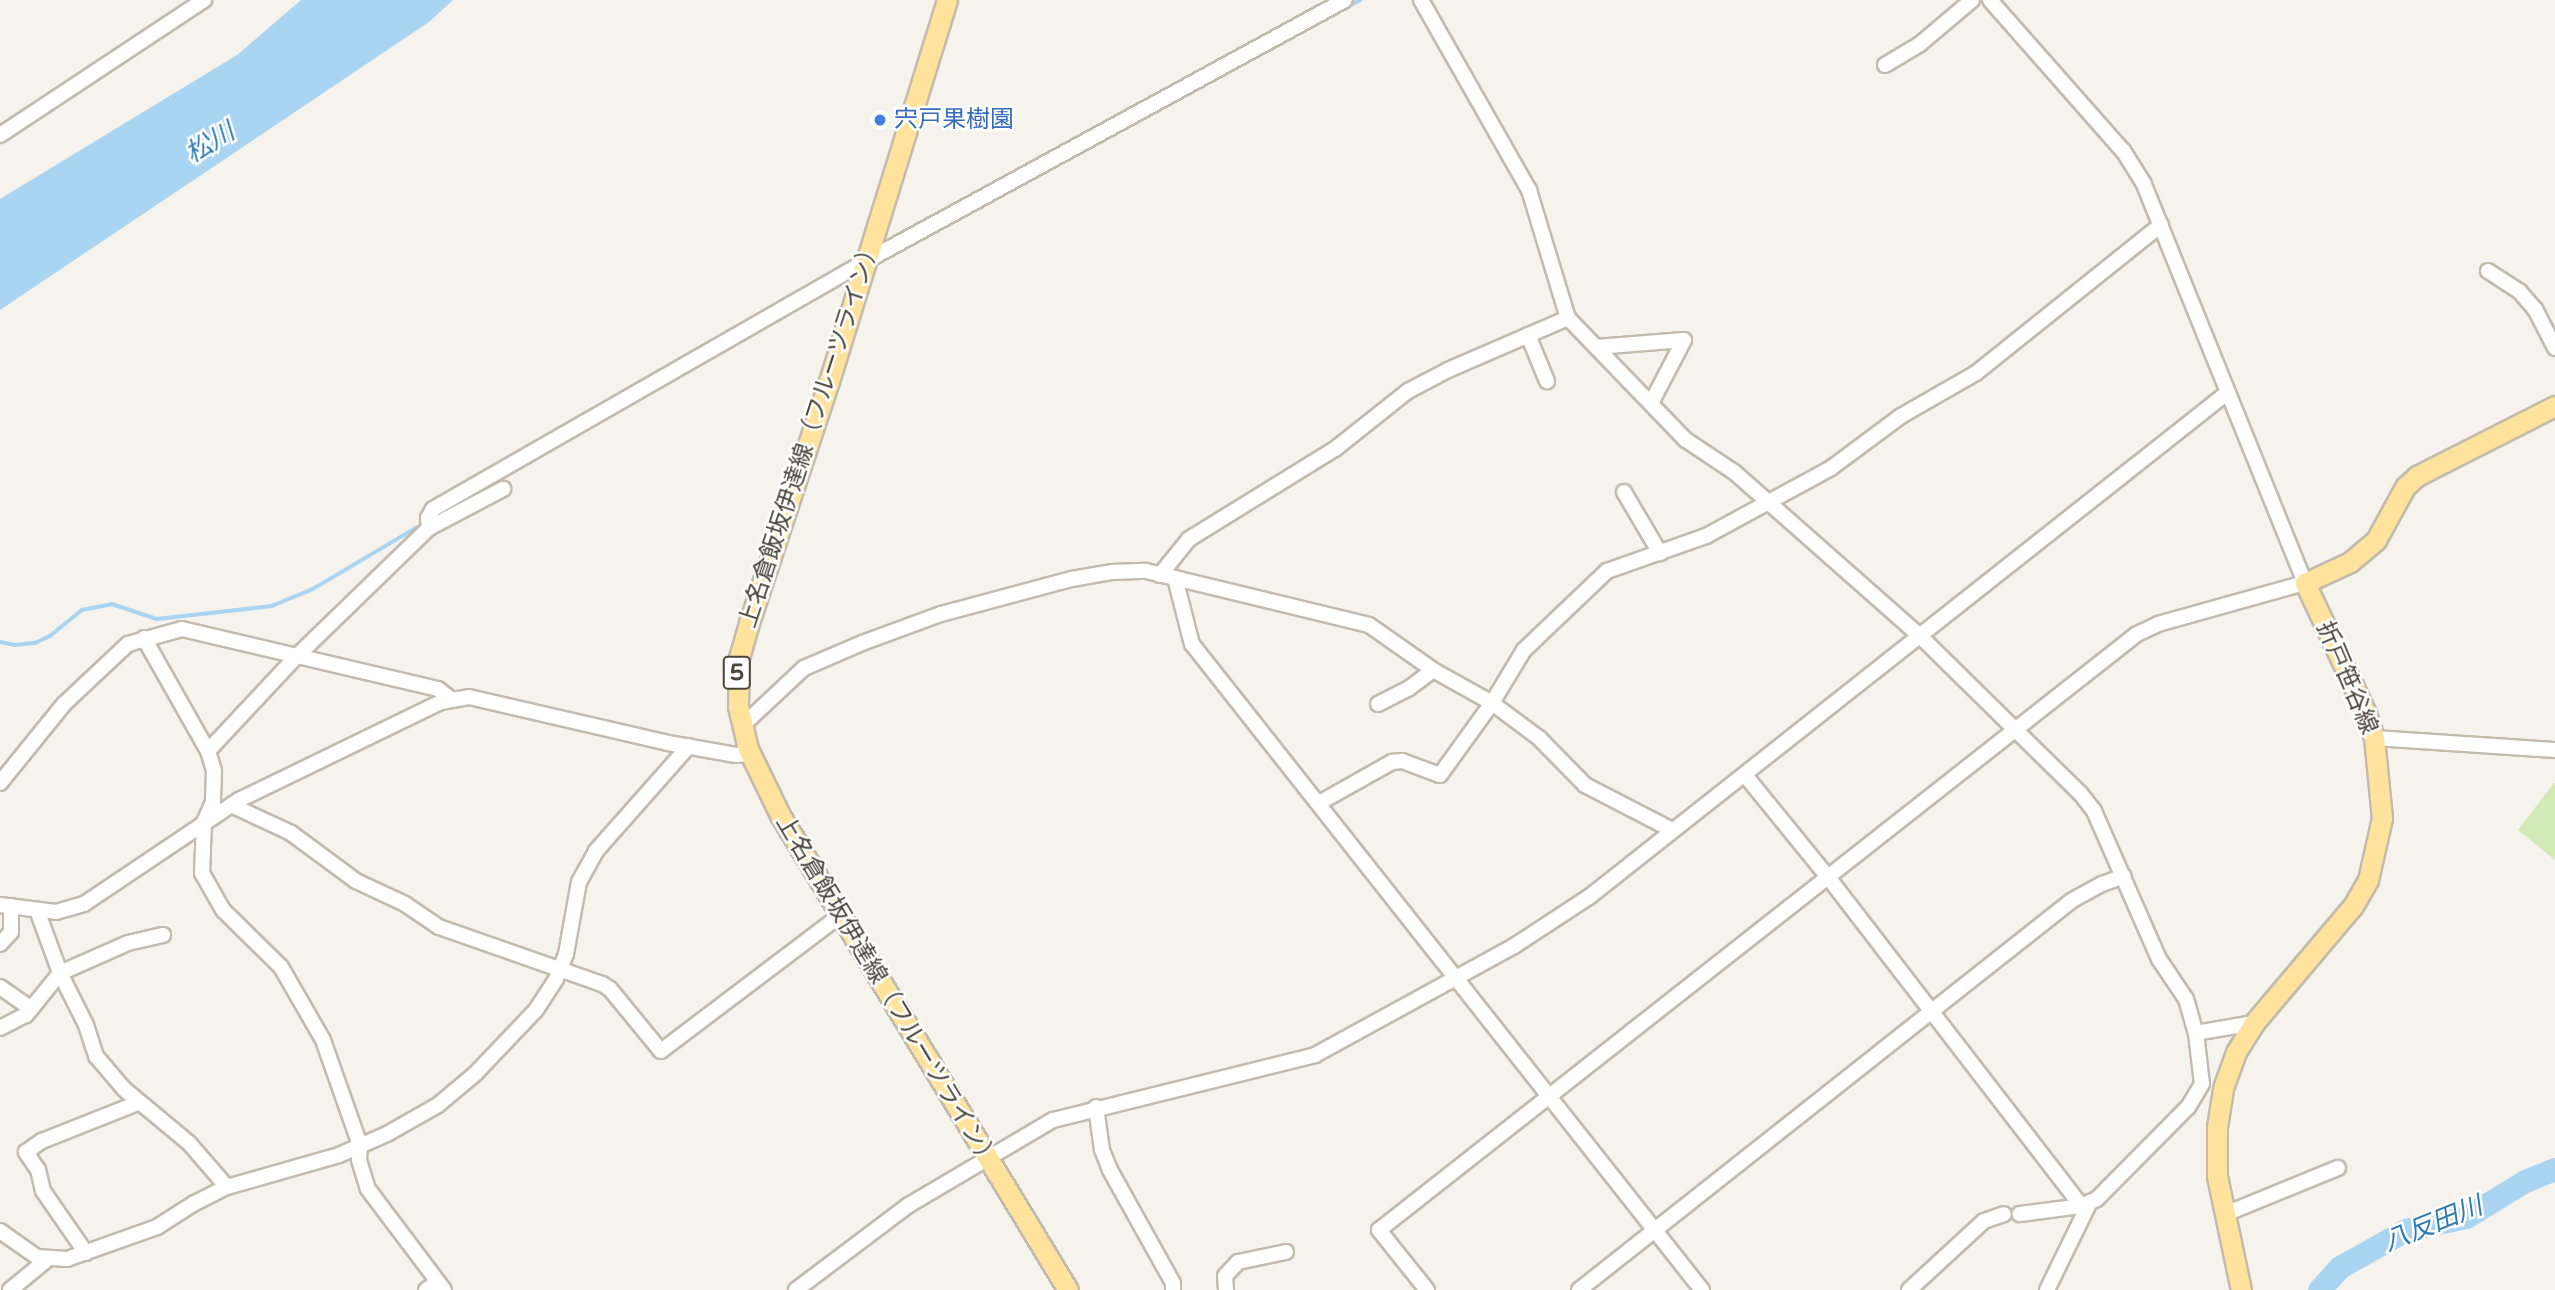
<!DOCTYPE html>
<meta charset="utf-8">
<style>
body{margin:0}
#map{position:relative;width:2555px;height:1290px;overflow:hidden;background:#f6f3ec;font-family:"Varela Round","Noto Sans JP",sans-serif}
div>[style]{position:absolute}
.green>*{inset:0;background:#d2eab5}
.water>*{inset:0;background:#a9d4f2}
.stream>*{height:3.5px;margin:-1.75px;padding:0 1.75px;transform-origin:1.75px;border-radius:1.75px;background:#a9d4f2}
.river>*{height:23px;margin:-11.5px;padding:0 11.5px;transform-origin:11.5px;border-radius:11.5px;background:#a9d4f2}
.roads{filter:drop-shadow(2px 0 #c2bbae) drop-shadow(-2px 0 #c2bbae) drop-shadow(0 2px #c2bbae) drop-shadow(0 -2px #c2bbae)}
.minor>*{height:14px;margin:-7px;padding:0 7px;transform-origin:7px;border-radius:7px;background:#fff}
.major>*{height:19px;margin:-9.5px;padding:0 9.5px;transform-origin:9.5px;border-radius:9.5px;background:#ffe39c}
.dots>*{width:19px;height:19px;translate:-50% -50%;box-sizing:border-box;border:4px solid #fff;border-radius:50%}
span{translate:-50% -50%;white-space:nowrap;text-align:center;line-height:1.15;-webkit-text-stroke:5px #fff;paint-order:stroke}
.shield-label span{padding:2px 5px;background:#fff;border:2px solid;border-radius:5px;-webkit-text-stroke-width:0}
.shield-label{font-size:23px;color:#4b4439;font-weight:700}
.shop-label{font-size:24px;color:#366cbe}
.left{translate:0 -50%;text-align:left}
.street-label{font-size:24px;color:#4b4439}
.water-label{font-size:26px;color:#2e7ab2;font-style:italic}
</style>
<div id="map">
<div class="green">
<div style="clip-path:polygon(2554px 783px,2555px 783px,2555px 860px,2518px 830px)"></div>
</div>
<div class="water">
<div style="clip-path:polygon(301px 0,453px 0,429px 22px,0 310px,0 199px,237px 55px)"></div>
</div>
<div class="stream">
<div style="left:1245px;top:62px;width:131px;rotate:-28.3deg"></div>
<div style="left:436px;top:516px;width:35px;rotate:-31deg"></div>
<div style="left:0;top:642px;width:15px;rotate:11deg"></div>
<div style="left:15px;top:645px;width:20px;rotate:-6deg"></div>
<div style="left:35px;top:643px;width:17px;rotate:-25deg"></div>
<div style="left:50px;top:636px;width:41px;rotate:-39.1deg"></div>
<div style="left:82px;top:610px;width:31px;rotate:-11deg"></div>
<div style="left:112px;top:604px;width:47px;rotate:18.4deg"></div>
<div style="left:157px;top:619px;width:116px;rotate:-6.4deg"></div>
<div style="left:272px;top:606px;width:44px;rotate:-22.5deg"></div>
<div style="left:313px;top:589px;width:129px;rotate:-30.7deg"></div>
</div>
<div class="river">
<div style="left:2319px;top:1290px;width:31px;rotate:-48deg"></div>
<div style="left:2340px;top:1267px;width:76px;rotate:-29.3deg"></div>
<div style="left:2406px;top:1230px;width:61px;rotate:-12.2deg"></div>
<div style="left:2466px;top:1217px;width:69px;rotate:-31.4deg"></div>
<div style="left:2525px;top:1181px;width:32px;rotate:-22deg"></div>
</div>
<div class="roads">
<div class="minor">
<div style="left:1421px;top:0;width:219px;rotate:60.4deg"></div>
<div style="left:1529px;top:190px;width:134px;rotate:73.1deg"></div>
<div style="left:1568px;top:318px;width:170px;rotate:46deg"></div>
<div style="left:1686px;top:440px;width:58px;rotate:33.7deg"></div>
<div style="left:1734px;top:472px;width:247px;rotate:41.4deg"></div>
<div style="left:1919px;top:635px;width:226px;rotate:44.5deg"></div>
<div style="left:2080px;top:793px;width:23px;rotate:52deg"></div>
<div style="left:2094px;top:811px;width:162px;rotate:66.3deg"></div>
<div style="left:2159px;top:959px;width:48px;rotate:56deg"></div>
<div style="left:2186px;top:999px;width:35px;rotate:74deg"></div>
<div style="left:2196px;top:1033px;width:51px;rotate:83.3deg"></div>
<div style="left:2202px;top:1084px;width:27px;rotate:121deg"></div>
<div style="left:2188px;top:1107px;width:129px;rotate:134.7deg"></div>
<div style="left:2097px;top:1199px;width:17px;rotate:156deg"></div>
<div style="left:2081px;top:1206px;width:62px;rotate:172.5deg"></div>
<div style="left:1885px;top:65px;width:41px;rotate:-31deg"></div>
<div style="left:1920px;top:44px;width:68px;rotate:-40.2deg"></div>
<div style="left:0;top:135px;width:245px;rotate:-33.5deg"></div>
<div style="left:2488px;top:271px;width:38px;rotate:33deg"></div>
<div style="left:2520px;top:292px;width:23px;rotate:49deg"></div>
<div style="left:2535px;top:309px;width:44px;rotate:62.9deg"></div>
<div style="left:1528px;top:335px;width:50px;rotate:67.6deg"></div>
<div style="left:1596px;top:347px;width:88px;rotate:-4.5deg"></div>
<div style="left:1684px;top:340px;width:71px;rotate:117.6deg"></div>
<div style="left:1624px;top:492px;width:71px;rotate:59.5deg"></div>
<div style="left:429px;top:528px;width:10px;rotate:-96deg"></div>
<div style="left:428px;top:518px;width:10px;rotate:-61deg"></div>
<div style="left:433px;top:509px;width:499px;rotate:-29.8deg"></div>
<div style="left:866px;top:261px;width:545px;rotate:-28.59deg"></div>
<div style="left:1160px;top:575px;width:46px;rotate:-51.1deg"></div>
<div style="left:1189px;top:539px;width:172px;rotate:-31.7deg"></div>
<div style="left:1335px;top:449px;width:93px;rotate:-38.5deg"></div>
<div style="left:1408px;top:391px;width:45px;rotate:-27.7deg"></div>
<div style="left:1448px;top:370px;width:131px;rotate:-23.4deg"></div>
<div style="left:1175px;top:578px;width:68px;rotate:75.6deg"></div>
<div style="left:1192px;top:644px;width:823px;rotate:51.71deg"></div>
<div style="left:144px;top:638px;width:130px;rotate:60.5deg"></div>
<div style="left:208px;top:751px;width:21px;rotate:73deg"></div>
<div style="left:214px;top:771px;width:31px;rotate:92deg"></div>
<div style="left:213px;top:802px;width:22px;rotate:114deg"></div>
<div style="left:204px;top:822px;width:51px;rotate:92.2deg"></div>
<div style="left:202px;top:873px;width:43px;rotate:60.4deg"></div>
<div style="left:223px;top:910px;width:81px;rotate:44.5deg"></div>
<div style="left:281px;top:967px;width:84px;rotate:60.1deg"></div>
<div style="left:323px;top:1040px;width:111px;rotate:70.6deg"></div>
<div style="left:360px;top:1145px;width:15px;rotate:94deg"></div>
<div style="left:359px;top:1160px;width:30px;rotate:73deg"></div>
<div style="left:368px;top:1189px;width:126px;rotate:53deg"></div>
<div style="left:1378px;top:704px;width:34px;rotate:-27deg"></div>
<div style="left:1408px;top:689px;width:31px;rotate:-37deg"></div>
<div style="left:742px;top:726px;width:85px;rotate:-43.1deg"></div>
<div style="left:804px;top:668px;width:63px;rotate:-23.3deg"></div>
<div style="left:862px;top:643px;width:84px;rotate:-20.2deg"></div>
<div style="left:941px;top:614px;width:136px;rotate:-15deg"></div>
<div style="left:1072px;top:579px;width:41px;rotate:-9.9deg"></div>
<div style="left:1112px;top:572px;width:34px;rotate:-2deg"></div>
<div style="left:1146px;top:571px;width:229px;rotate:13.6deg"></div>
<div style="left:1369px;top:625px;width:78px;rotate:35.1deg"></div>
<div style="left:1433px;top:670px;width:68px;rotate:29.2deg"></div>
<div style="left:1492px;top:703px;width:59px;rotate:36.7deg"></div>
<div style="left:1539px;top:738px;width:66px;rotate:45.6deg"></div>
<div style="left:1585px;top:785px;width:98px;rotate:27.3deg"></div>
<div style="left:2374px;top:738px;width:181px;rotate:3.8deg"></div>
<div style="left:208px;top:751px;width:130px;rotate:-46.9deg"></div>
<div style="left:297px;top:656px;width:184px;rotate:-44.1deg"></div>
<div style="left:429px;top:528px;width:84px;rotate:-27.8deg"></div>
<div style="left:1745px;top:775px;width:132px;rotate:50.9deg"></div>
<div style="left:1828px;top:877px;width:415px;rotate:52.4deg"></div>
<div style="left:0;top:783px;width:102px;rotate:-51deg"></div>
<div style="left:64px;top:704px;width:88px;rotate:-43.2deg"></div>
<div style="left:128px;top:644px;width:56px;rotate:-15.5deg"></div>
<div style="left:182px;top:629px;width:263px;rotate:13.2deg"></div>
<div style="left:438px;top:689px;width:18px;rotate:38deg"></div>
<div style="left:1319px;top:803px;width:84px;rotate:-29.3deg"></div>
<div style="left:1392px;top:762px;width:10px;rotate:-6deg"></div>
<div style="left:1402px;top:761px;width:40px;rotate:20.2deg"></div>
<div style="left:1440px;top:775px;width:89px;rotate:-54.2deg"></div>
<div style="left:1492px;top:703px;width:62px;rotate:-58.9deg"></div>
<div style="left:1524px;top:650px;width:115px;rotate:-43.6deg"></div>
<div style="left:1607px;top:571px;width:105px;rotate:-19.5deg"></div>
<div style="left:1706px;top:536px;width:142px;rotate:-28.5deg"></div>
<div style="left:1831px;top:468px;width:87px;rotate:-36.6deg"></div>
<div style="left:1901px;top:416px;width:86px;rotate:-29.8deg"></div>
<div style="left:1976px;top:373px;width:237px;rotate:-38.7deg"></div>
<div style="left:231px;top:805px;width:66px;rotate:25deg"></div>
<div style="left:291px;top:833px;width:81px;rotate:36.4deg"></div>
<div style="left:356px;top:881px;width:54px;rotate:25.1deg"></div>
<div style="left:405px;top:904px;width:41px;rotate:34.1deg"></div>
<div style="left:439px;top:927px;width:173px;rotate:19.3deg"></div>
<div style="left:602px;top:984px;width:9px;rotate:32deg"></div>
<div style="left:610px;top:989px;width:80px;rotate:50.6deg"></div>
<div style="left:661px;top:1051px;width:226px;rotate:-37.1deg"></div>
<div style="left:0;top:905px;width:56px;rotate:7.1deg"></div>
<div style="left:56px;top:912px;width:29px;rotate:-16deg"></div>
<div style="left:84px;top:904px;width:187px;rotate:-33.9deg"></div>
<div style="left:239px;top:800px;width:225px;rotate:-25.9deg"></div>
<div style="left:441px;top:702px;width:28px;rotate:-10deg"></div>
<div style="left:469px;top:697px;width:204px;rotate:13deg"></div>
<div style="left:668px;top:743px;width:69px;rotate:10deg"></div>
<div style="left:736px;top:755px;width:14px;rotate:-4deg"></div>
<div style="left:37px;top:910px;width:67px;rotate:69.9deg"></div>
<div style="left:60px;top:973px;width:58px;rotate:63.4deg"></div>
<div style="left:86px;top:1025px;width:33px;rotate:72deg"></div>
<div style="left:96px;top:1056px;width:43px;rotate:49.7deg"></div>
<div style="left:124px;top:1089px;width:85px;rotate:39.7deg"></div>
<div style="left:189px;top:1143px;width:58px;rotate:49.2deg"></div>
<div style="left:0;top:944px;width:16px;rotate:-47deg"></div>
<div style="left:11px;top:932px;width:26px;rotate:-90deg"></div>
<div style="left:0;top:987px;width:38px;rotate:35deg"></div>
<div style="left:0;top:1028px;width:29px;rotate:-27deg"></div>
<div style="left:26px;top:1015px;width:54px;rotate:-51deg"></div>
<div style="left:60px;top:973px;width:74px;rotate:-23.8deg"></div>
<div style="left:128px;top:943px;width:36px;rotate:-13deg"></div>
<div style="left:2196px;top:1033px;width:59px;rotate:-9.8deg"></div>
<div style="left:1096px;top:1107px;width:43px;rotate:82.1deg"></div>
<div style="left:1102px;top:1150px;width:22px;rotate:68deg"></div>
<div style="left:1110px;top:1170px;width:129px;rotate:60.9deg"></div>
<div style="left:1173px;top:1283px;width:7px;rotate:90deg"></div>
<div style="left:2225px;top:1214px;width:122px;rotate:-22.2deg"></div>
<div style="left:0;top:1231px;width:45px;rotate:35.1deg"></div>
<div style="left:37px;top:1257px;width:30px;rotate:4deg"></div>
<div style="left:67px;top:1259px;width:96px;rotate:-19.6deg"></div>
<div style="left:157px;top:1227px;width:43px;rotate:-32.6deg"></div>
<div style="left:193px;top:1204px;width:38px;rotate:-27deg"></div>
<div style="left:227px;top:1187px;width:116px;rotate:-15.9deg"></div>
<div style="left:339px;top:1155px;width:52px;rotate:-23.6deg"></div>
<div style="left:387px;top:1134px;width:59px;rotate:-29.6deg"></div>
<div style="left:438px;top:1105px;width:48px;rotate:-40deg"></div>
<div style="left:475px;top:1074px;width:88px;rotate:-46.4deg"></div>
<div style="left:536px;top:1010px;width:37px;rotate:-57deg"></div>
<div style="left:556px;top:979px;width:27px;rotate:-68deg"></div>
<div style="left:566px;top:954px;width:73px;rotate:-79.8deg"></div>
<div style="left:579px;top:882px;width:35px;rotate:-61deg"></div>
<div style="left:596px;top:851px;width:140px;rotate:-48.5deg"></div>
<div style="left:86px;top:1253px;width:75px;rotate:-124.7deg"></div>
<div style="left:43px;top:1191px;width:22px;rotate:-103deg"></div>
<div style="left:38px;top:1170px;width:22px;rotate:-124deg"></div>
<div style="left:26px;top:1152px;width:19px;rotate:-35deg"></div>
<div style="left:42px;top:1141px;width:105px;rotate:-21.7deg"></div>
<div style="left:10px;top:1290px;width:50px;rotate:-39.4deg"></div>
<div style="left:426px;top:1290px;width:14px;rotate:-34deg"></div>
<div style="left:796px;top:1290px;width:141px;rotate:-37deg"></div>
<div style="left:909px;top:1205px;width:167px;rotate:-30.6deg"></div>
<div style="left:1053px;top:1120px;width:270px;rotate:-13.9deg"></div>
<div style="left:1315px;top:1055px;width:227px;rotate:-28.7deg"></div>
<div style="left:1514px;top:946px;width:90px;rotate:-33.2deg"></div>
<div style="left:1589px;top:897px;width:813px;rotate:-38.31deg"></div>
<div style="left:1226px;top:1290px;width:14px;rotate:-94deg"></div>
<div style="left:1225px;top:1276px;width:19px;rotate:-47deg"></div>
<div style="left:1238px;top:1262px;width:49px;rotate:-11.8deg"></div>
<div style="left:1427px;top:1290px;width:77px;rotate:-128.7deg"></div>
<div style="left:1379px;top:1230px;width:964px;rotate:-38.18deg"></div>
<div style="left:2137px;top:634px;width:23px;rotate:-25deg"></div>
<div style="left:2158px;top:624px;width:153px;rotate:-15.6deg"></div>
<div style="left:2305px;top:583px;width:430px;rotate:-112deg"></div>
<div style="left:2144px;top:184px;width:39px;rotate:-122deg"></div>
<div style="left:2123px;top:151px;width:201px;rotate:-131.4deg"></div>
<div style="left:1579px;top:1290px;width:627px;rotate:-38.33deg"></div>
<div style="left:2071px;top:901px;width:35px;rotate:-29deg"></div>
<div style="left:2102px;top:884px;width:23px;rotate:-20deg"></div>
<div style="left:1909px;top:1290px;width:102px;rotate:-42.6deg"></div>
<div style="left:1984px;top:1221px;width:21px;rotate:-19deg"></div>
<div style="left:2047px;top:1290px;width:98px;rotate:-64deg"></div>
</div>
<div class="major">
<div style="left:947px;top:0;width:399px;rotate:107.2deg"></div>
<div style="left:829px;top:381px;width:255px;rotate:108.3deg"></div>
<div style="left:749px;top:623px;width:35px;rotate:106deg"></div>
<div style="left:739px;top:657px;width:49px;rotate:91.2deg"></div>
<div style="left:738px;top:706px;width:44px;rotate:76.9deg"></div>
<div style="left:748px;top:749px;width:73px;rotate:64.1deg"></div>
<div style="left:780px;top:815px;width:555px;rotate:58.77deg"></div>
<div style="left:2241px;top:1290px;width:116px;rotate:-101.9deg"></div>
<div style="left:2217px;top:1176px;width:49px;rotate:-90deg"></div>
<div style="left:2217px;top:1127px;width:39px;rotate:-81deg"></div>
<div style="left:2223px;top:1088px;width:38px;rotate:-70deg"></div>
<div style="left:2236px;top:1052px;width:34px;rotate:-58deg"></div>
<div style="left:2254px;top:1023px;width:153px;rotate:-49.8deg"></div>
<div style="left:2353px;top:906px;width:30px;rotate:-60deg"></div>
<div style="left:2368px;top:880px;width:64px;rotate:-77.3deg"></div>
<div style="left:2382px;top:818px;width:80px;rotate:-95.7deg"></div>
<div style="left:2374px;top:738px;width:26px;rotate:-108deg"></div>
<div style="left:2366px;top:713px;width:144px;rotate:-115.1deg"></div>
<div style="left:2305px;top:583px;width:50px;rotate:-25deg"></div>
<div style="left:2350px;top:562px;width:34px;rotate:-40deg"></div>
<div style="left:2376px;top:540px;width:60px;rotate:-61.3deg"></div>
<div style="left:2405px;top:487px;width:16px;rotate:-43deg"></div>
<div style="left:2417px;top:476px;width:155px;rotate:-26.9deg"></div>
</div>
</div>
<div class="dots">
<div style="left:880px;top:120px;background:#3f7fe0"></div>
</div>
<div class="shield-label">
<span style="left:737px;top:673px">5</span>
</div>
<div class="shop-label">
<span class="left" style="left:894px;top:120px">宍戸果樹園</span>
</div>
<div class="street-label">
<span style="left:810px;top:433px;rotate:-72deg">上名倉飯坂伊達線（フルーツライン）</span>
<span style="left:2347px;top:678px;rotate:67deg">折戸笹谷線</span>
<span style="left:887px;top:992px;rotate:59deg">上名倉飯坂伊達線（フルーツライン）</span>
</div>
<div class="water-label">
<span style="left:210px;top:143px;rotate:-31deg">松川</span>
<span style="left:2433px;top:1224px;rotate:-22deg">八反田川</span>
</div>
</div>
